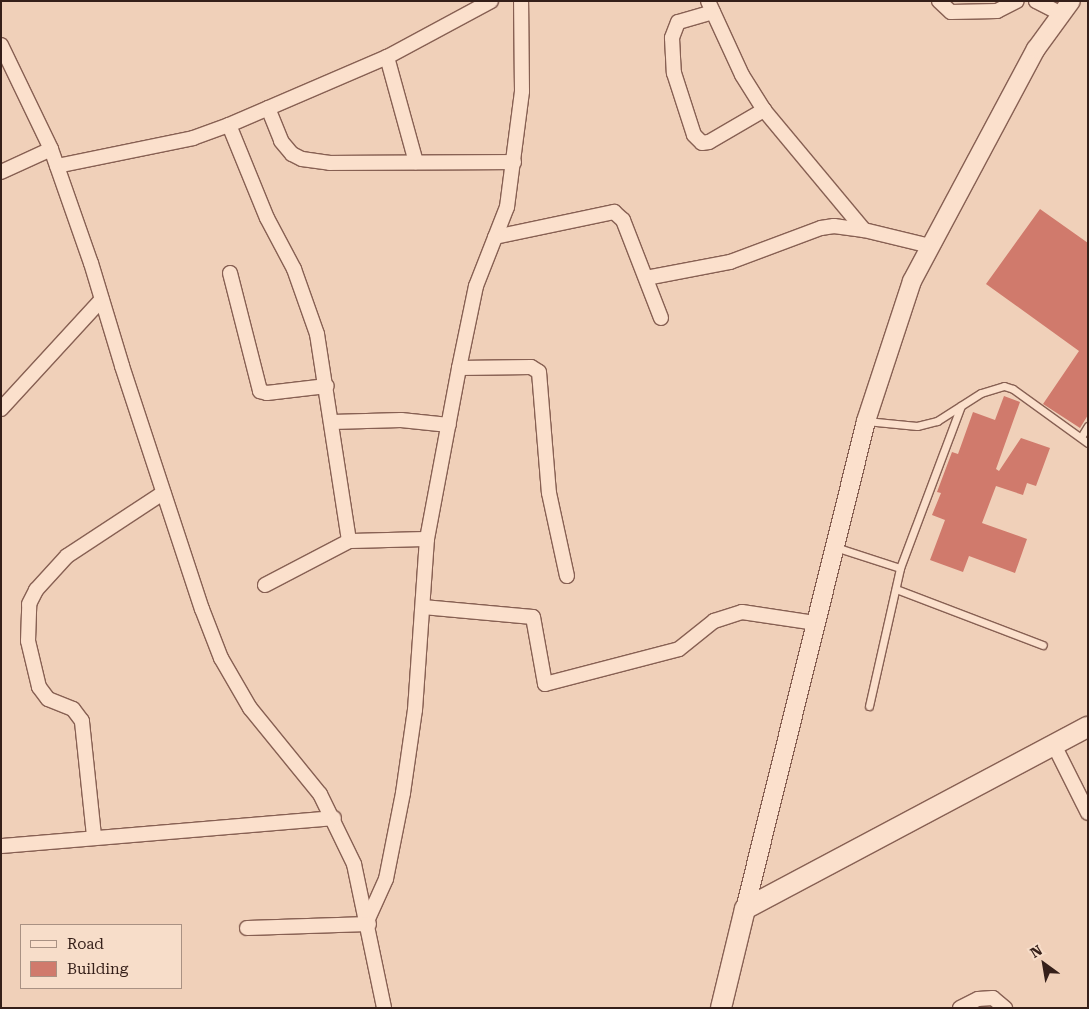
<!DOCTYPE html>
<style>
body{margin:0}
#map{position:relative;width:1089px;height:1009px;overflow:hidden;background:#f0d0b9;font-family:"Roboto Serif",serif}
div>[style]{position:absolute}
.building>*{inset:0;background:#d07a6c}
.roads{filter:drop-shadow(1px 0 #876053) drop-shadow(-1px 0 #876053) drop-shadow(0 1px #876053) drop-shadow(0 -1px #876053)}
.service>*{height:7px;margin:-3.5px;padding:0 3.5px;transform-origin:3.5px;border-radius:3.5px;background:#fbe0cc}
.minor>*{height:14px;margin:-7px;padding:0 7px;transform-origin:7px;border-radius:7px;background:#fbe0cc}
.tertiary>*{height:18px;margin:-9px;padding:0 9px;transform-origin:9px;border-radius:9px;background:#fbe0cc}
.secondary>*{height:20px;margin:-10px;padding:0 10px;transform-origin:10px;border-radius:10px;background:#fbe0cc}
span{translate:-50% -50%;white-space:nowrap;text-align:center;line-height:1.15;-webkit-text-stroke:4px #f7ddc9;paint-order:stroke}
.frame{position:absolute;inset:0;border:2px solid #351f19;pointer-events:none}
.legend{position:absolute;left:20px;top:924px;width:162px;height:65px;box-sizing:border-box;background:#f7ddc9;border:1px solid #a99183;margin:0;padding:6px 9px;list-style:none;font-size:15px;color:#351f19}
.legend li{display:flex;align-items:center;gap:10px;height:25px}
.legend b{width:25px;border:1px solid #a99183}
.north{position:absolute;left:1019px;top:939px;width:50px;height:50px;-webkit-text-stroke:4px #f7ddc9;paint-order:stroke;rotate:328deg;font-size:14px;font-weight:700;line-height:20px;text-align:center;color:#351f19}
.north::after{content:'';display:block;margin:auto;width:18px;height:22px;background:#351f19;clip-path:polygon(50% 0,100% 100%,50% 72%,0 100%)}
</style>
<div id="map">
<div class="building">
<div style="clip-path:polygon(1040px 209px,1088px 243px,1088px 415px,1080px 428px,1043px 404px,1079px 351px,986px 284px)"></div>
<div style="clip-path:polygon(1004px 396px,1020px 402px,996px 469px,999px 471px,1021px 438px,1050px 448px,1036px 486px,1027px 483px,1023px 495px,996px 486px,982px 523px,1027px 539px,1015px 573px,969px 556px,963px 572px,930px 560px,945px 520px,932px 515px,941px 493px,937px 492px,952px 452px,958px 454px,973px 412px,995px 420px)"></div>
</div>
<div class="roads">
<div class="service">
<div style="left:866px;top:421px;width:51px;rotate:5.6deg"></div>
<div style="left:917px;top:426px;width:21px;rotate:-14deg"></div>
<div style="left:937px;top:421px;width:52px;rotate:-32.5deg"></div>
<div style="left:981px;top:393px;width:24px;rotate:-17deg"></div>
<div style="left:1004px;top:386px;width:9px;rotate:18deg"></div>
<div style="left:1013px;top:389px;width:92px;rotate:35.8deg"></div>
<div style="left:1081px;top:437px;width:13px;rotate:-58deg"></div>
<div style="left:835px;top:547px;width:68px;rotate:17.9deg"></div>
<div style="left:896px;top:589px;width:157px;rotate:20.9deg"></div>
<div style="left:869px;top:706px;width:141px;rotate:-77.3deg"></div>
<div style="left:900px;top:568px;width:173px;rotate:-69.4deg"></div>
</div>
<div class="minor">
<div style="left:708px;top:1px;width:81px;rotate:65.3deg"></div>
<div style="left:742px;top:75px;width:41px;rotate:57.8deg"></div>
<div style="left:764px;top:110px;width:156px;rotate:50.2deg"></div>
<div style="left:939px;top:1px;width:16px;rotate:43deg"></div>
<div style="left:951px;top:12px;width:46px;rotate:-1.2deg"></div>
<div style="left:997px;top:11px;width:22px;rotate:-27deg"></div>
<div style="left:1036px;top:1px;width:28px;rotate:27deg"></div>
<div style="left:713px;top:12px;width:36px;rotate:164deg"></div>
<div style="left:678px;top:22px;width:17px;rotate:111deg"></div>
<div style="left:672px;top:38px;width:35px;rotate:87deg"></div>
<div style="left:674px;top:73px;width:65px;rotate:72.1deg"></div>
<div style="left:694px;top:135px;width:11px;rotate:45deg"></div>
<div style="left:702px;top:143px;width:7px;rotate:-8deg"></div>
<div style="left:709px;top:142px;width:64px;rotate:-30.2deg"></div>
<div style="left:1px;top:45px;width:115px;rotate:64.3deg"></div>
<div style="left:51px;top:149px;width:121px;rotate:70.7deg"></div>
<div style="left:91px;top:263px;width:108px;rotate:73.2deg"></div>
<div style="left:122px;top:366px;width:256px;rotate:71.8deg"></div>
<div style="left:202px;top:609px;width:53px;rotate:68.8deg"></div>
<div style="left:221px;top:658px;width:58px;rotate:59.9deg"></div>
<div style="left:250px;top:708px;width:111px;rotate:50.9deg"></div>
<div style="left:320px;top:794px;width:78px;rotate:64.1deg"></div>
<div style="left:354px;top:864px;width:147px;rotate:78.2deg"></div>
<div style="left:387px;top:57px;width:109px;rotate:74.6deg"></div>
<div style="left:268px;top:108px;width:35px;rotate:68deg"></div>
<div style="left:281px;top:141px;width:17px;rotate:50deg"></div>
<div style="left:292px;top:154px;width:11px;rotate:27deg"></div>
<div style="left:302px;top:159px;width:28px;rotate:8deg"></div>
<div style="left:330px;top:163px;width:184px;rotate:-0.3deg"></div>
<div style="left:229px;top:125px;width:100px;rotate:67.8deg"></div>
<div style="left:267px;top:218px;width:58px;rotate:62.1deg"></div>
<div style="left:294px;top:269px;width:69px;rotate:70.5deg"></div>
<div style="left:317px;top:334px;width:209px;rotate:81.2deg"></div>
<div style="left:57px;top:166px;width:139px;rotate:-11.6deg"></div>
<div style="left:193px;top:138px;width:38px;rotate:-20deg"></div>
<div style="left:229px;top:125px;width:172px;rotate:-23.3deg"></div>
<div style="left:387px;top:57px;width:118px;rotate:-28.3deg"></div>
<div style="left:1px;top:172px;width:55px;rotate:-24.7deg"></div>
<div style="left:495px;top:237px;width:122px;rotate:-11.9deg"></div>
<div style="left:614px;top:212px;width:12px;rotate:42deg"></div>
<div style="left:623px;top:220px;width:105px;rotate:68.8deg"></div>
<div style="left:230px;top:273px;width:122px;rotate:75.7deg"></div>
<div style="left:260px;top:391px;width:7px;rotate:16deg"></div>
<div style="left:267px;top:393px;width:60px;rotate:-6.7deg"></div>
<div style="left:646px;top:278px;width:86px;rotate:-10.8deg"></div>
<div style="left:730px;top:262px;width:97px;rotate:-20.5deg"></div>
<div style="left:821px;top:228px;width:13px;rotate:-9deg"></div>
<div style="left:834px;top:226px;width:30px;rotate:8deg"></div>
<div style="left:864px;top:230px;width:68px;rotate:13.6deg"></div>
<div style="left:459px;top:368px;width:72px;rotate:-0.8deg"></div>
<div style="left:531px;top:367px;width:9px;rotate:32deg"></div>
<div style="left:539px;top:372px;width:121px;rotate:85.3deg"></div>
<div style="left:549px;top:493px;width:85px;rotate:77.8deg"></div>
<div style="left:1px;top:409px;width:149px;rotate:-47.4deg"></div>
<div style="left:332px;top:422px;width:69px;rotate:-1.7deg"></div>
<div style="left:401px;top:420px;width:48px;rotate:5.9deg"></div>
<div style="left:265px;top:585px;width:95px;rotate:-27.6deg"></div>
<div style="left:349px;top:541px;width:78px;rotate:-1.5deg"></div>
<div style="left:423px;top:607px;width:110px;rotate:5.2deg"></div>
<div style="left:533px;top:617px;width:68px;rotate:79.8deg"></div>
<div style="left:545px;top:684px;width:138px;rotate:-14.6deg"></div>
<div style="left:679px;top:649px;width:45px;rotate:-38.7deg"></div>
<div style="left:714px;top:621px;width:29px;rotate:-18deg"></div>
<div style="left:742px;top:612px;width:75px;rotate:8.5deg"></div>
<div style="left:1053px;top:743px;width:78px;rotate:63.4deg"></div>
<div style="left:94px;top:836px;width:116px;rotate:-96deg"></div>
<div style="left:82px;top:721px;width:15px;rotate:-127deg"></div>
<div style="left:73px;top:709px;width:27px;rotate:-158deg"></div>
<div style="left:48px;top:699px;width:15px;rotate:-127deg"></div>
<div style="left:39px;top:687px;width:47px;rotate:-103.4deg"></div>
<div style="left:28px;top:641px;width:37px;rotate:-88deg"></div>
<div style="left:29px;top:604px;width:16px;rotate:-63deg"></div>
<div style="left:36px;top:590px;width:46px;rotate:-47.6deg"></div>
<div style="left:67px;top:556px;width:115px;rotate:-33.3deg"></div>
<div style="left:1px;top:846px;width:334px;rotate:-4.8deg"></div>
<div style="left:368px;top:919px;width:44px;rotate:-65.8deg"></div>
<div style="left:386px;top:879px;width:88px;rotate:-78.8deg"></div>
<div style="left:403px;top:793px;width:84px;rotate:-81.8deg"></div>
<div style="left:415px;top:710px;width:171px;rotate:-86deg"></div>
<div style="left:427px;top:539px;width:174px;rotate:-79.4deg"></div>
<div style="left:459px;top:368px;width:84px;rotate:-78.3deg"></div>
<div style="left:476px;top:286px;width:85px;rotate:-68.6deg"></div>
<div style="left:507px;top:207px;width:117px;rotate:-82.6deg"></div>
<div style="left:522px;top:91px;width:90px;rotate:-90.6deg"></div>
<div style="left:247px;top:928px;width:122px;rotate:-1.9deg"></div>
<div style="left:960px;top:1008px;width:20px;rotate:-27deg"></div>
<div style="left:978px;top:999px;width:15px;rotate:-4deg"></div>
<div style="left:993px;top:998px;width:16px;rotate:40deg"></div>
</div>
<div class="tertiary">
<div style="left:745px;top:909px;width:503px;rotate:-76.07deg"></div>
<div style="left:866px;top:421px;width:147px;rotate:-71.8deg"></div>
<div style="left:912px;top:281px;width:263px;rotate:-61.9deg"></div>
<div style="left:1036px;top:49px;width:59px;rotate:-53.9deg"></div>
</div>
<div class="secondary">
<div style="left:721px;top:1008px;width:102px;rotate:-76.4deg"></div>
<div style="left:745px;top:909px;width:388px;rotate:-28deg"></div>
</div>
</div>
<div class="frame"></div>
<ul class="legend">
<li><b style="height:6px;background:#fbe0cc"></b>Road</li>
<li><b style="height:14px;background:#d07a6c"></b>Building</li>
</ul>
<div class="north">N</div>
</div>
